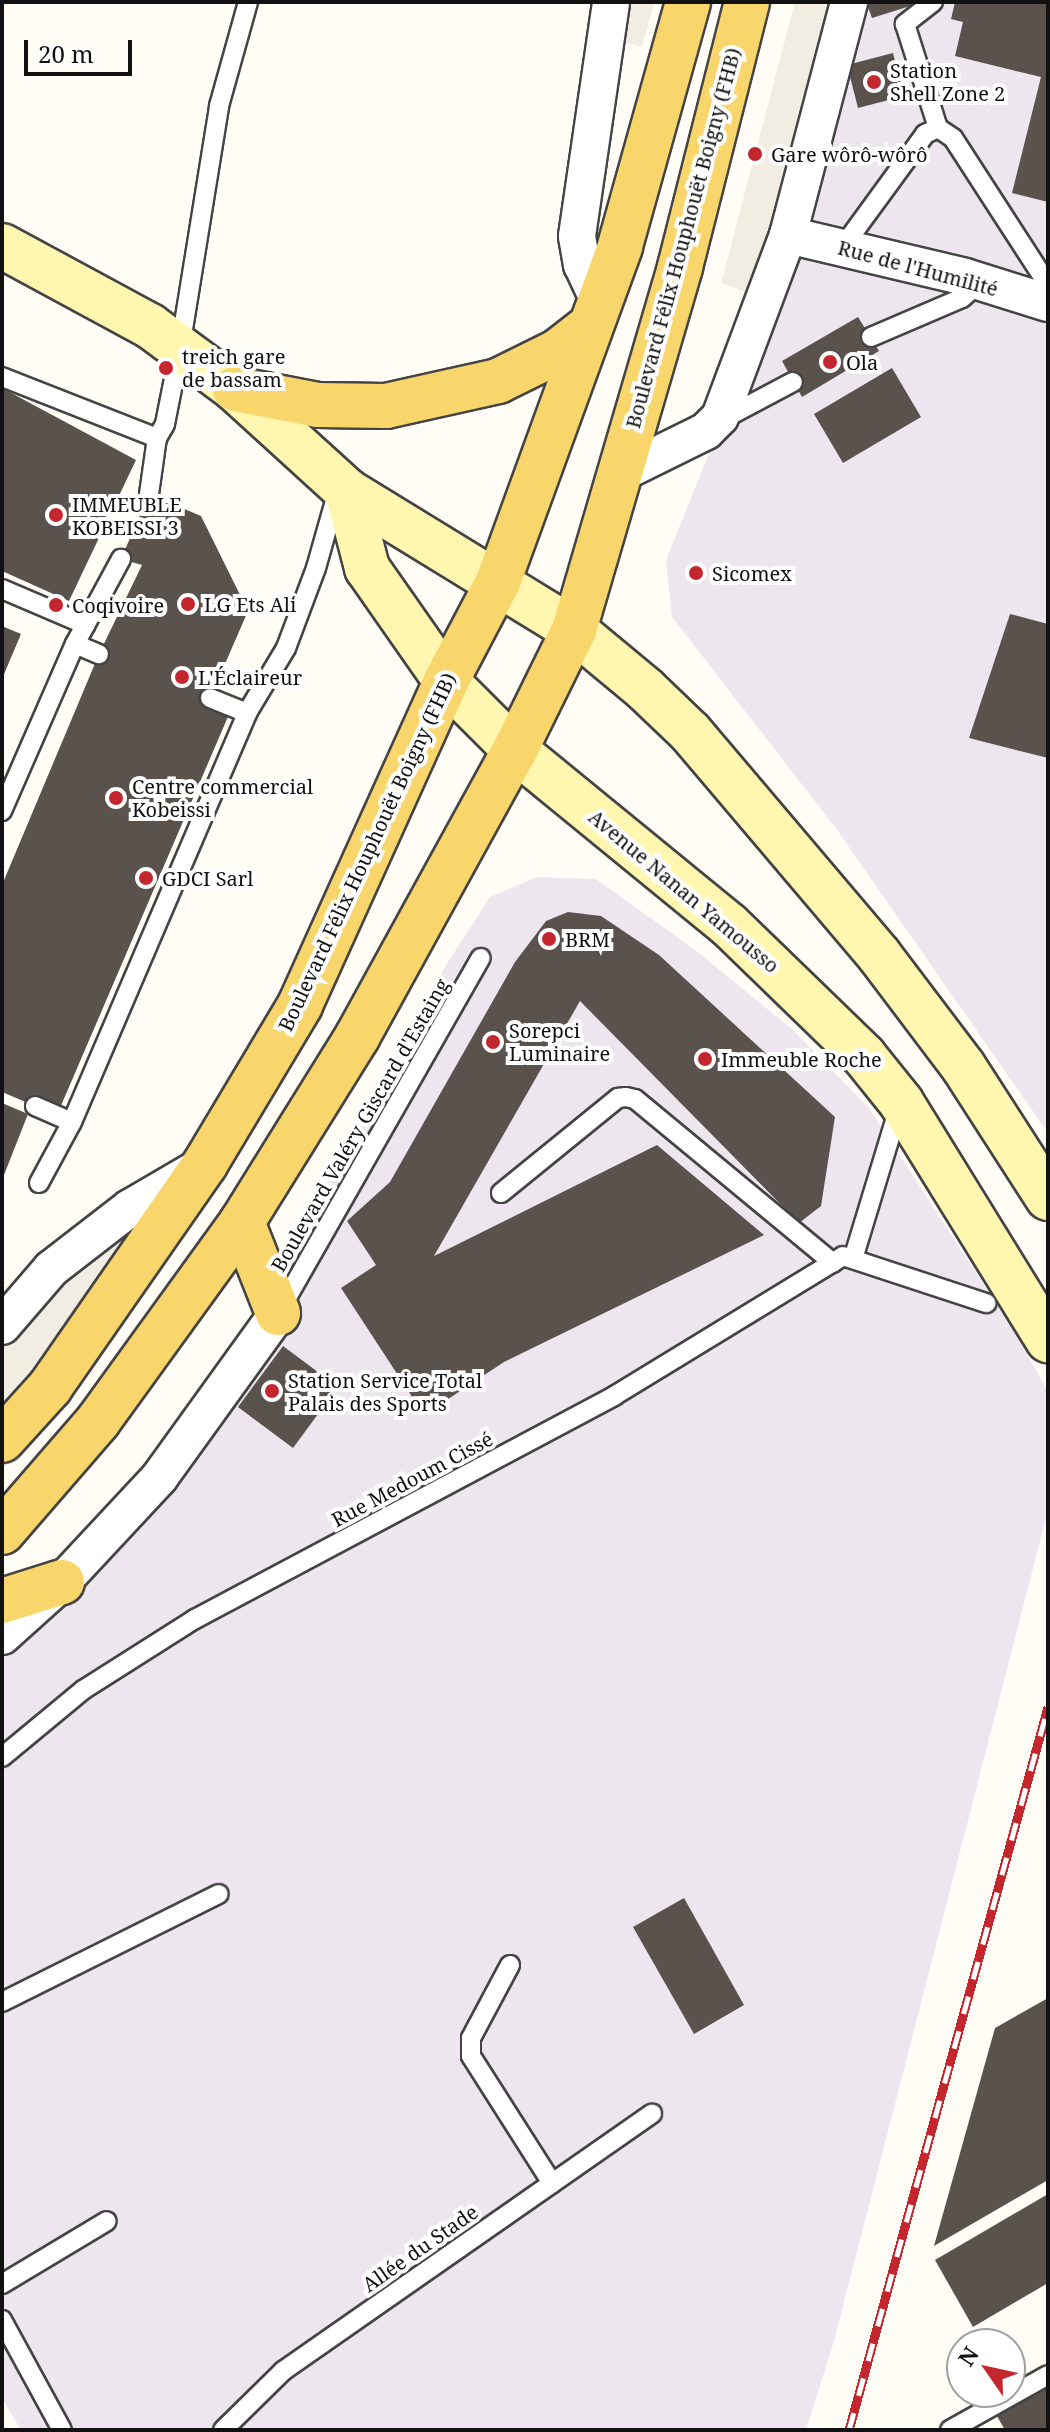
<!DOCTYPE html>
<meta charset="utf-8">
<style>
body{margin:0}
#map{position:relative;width:1050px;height:2432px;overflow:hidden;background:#fffdf5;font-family:"Noto Serif",serif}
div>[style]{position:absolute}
.industrial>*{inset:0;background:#eee6ef}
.plaza>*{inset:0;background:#f1ede2}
.building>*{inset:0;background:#5a524d}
.roads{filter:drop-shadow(2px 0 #444) drop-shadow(-2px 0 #444) drop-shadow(0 2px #444) drop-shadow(0 -2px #444)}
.lane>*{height:18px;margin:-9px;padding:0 9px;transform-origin:9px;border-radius:9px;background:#fff}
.street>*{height:36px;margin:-18px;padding:0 18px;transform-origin:18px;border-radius:18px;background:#fff}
.secondary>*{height:44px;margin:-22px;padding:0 22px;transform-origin:22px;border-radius:22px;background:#fff6b0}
.primary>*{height:44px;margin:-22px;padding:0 22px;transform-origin:22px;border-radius:22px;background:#f9d66b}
.rail>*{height:9px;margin-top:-4.5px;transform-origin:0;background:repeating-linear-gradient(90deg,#fff 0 18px,#c4262e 0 36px);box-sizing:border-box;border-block:2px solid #c4262e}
.dots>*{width:22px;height:22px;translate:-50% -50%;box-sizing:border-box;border:4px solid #fff;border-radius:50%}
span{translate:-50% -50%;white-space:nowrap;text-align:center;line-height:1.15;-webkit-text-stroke:8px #fff;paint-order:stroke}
.poi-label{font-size:20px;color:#111}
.left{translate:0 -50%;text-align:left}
.street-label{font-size:20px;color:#111}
.frame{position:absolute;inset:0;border:4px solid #111;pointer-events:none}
.north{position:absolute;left:946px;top:2328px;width:80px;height:80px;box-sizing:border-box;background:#fff;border:2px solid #a0a0a0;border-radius:50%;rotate:304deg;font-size:22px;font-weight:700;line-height:32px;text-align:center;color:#111}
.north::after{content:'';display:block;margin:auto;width:28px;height:36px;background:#c4262e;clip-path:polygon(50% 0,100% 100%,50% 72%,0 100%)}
.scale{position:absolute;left:24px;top:40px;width:108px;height:36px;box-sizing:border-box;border:4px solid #111;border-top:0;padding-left:10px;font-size:24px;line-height:28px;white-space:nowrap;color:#111;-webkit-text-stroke:6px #fff;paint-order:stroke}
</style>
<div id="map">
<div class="industrial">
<div style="clip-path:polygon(830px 2px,1048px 2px,1048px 1133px,835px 827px,672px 617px,666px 560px,771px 300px,746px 292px,770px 231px)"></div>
<div style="clip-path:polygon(537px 877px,596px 879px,694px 949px,793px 1030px,869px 1108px,1011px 1327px,1048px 1391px,1048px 1510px,834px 2341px,806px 2430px,21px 2430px,2px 2398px,2px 1620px,148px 1472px,242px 1339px,446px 965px,490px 897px)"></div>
</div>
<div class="plaza">
<div style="clip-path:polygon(625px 2px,654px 2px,642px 47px,615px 40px)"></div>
<div style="clip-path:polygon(795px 2px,830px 2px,770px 231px,746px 292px,721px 283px)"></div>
<div style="clip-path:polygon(137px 1223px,30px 1371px,2px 1403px,2px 1346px,63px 1270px)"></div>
</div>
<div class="building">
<div style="clip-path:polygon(866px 2px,920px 2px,920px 3px,872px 18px)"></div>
<div style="clip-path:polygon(955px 2px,1048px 2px,1048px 202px,1012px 193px,1041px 77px,955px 56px,963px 22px,951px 19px)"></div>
<div style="clip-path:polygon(893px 53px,904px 96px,858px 108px,847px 65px)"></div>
<div style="clip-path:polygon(858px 317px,879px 351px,802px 397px,782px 361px)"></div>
<div style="clip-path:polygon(892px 368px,921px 417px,843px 463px,814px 414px)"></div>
<div style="clip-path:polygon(2px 388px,136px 460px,69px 601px,2px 571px)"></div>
<div style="clip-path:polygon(149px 494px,201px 516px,248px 611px,208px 703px,230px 712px,60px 1108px,35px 1106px,2px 1092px,2px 885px,99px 654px,142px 565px,121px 559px)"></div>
<div style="clip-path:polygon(1010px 614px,1048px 624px,1048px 758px,969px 738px)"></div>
<div style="clip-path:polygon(2px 626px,21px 634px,2px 679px)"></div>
<div style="clip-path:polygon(568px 912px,601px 916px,659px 955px,835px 1117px,821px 1206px,799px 1223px,580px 1001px,434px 1256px,657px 1145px,764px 1235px,504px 1362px,424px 1415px,341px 1288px,376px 1265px,347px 1221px,390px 1182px,515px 962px,546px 921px)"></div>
<div style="clip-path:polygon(2px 1103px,28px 1114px,2px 1180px)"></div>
<div style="clip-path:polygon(283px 1346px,338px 1387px,293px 1448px,238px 1407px)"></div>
<div style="clip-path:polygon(684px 1898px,744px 2005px,694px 2034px,633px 1927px)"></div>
<div style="clip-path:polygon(1048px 1998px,1048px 2180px,934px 2246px,995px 2028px)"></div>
<div style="clip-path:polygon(1048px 2194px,1048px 2283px,973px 2327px,935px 2260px)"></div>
<div style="clip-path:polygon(1048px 2380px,1048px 2430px,1005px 2430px,994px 2411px)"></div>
</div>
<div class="roads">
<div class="lane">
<div style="left:933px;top:2px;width:36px;rotate:142deg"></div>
<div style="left:905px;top:24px;width:109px;rotate:72.4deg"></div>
<div style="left:938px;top:128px;width:18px;rotate:34deg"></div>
<div style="left:953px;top:138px;width:175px;rotate:57.1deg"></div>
<div style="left:842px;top:248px;width:141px;rotate:-53.9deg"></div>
<div style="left:925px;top:134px;width:14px;rotate:-25deg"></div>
<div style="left:871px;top:337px;width:99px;rotate:-23.2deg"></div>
<div style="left:962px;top:298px;width:21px;rotate:-41deg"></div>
<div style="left:2px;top:377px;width:167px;rotate:21.5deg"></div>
<div style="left:723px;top:419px;width:79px;rotate:-27.9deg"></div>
<div style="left:149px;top:494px;width:57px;rotate:-81.9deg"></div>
<div style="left:157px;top:438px;width:16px;rotate:-60deg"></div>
<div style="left:165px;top:424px;width:77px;rotate:-78.8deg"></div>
<div style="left:180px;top:348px;width:245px;rotate:-80.8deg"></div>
<div style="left:219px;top:106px;width:108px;rotate:-74.4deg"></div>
<div style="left:2px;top:589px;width:91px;rotate:23.2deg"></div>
<div style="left:75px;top:644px;width:26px;rotate:23deg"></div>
<div style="left:210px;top:698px;width:40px;rotate:22deg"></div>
<div style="left:2px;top:811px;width:182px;rotate:-66.4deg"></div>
<div style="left:75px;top:644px;width:97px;rotate:-61.6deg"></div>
<div style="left:35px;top:1106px;width:40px;rotate:23.4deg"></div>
<div style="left:39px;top:1183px;width:69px;rotate:-61.6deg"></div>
<div style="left:72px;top:1122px;width:445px;rotate:-66.8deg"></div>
<div style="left:247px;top:713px;width:76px;rotate:-59deg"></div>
<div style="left:286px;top:648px;width:85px;rotate:-69.4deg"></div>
<div style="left:316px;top:568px;width:77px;rotate:-74.2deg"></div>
<div style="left:501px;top:1193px;width:151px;rotate:-39.1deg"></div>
<div style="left:618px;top:1098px;width:8px;rotate:-7deg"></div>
<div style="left:626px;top:1097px;width:9px;rotate:13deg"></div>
<div style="left:635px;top:1099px;width:257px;rotate:39.6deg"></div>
<div style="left:853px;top:1259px;width:158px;rotate:-73.1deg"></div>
<div style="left:281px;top:1308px;width:403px;rotate:-60.3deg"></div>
<div style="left:2px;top:1757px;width:105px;rotate:-39.6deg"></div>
<div style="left:83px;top:1690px;width:133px;rotate:-32.4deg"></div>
<div style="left:195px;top:1619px;width:475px;rotate:-28deg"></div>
<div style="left:614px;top:1396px;width:268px;rotate:-31.4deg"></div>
<div style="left:843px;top:1256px;width:151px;rotate:18.2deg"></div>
<div style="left:510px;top:1965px;width:83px;rotate:118.1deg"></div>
<div style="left:471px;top:2038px;width:18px;rotate:90deg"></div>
<div style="left:471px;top:2056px;width:151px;rotate:57.5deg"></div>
<div style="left:2px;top:2002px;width:242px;rotate:-26.5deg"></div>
<div style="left:2px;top:2284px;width:122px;rotate:-31deg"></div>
<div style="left:2px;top:2320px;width:125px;rotate:61.4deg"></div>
<div style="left:223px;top:2430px;width:84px;rotate:-44.5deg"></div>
<div style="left:283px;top:2371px;width:450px;rotate:-34.9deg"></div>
<div style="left:950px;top:2430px;width:112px;rotate:-29.3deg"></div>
</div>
<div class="street">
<div style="left:788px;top:235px;width:182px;rotate:13.3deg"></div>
<div style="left:965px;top:277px;width:87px;rotate:17.4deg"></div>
<div style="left:599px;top:301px;width:40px;rotate:-115deg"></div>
<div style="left:582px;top:265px;width:29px;rotate:-100deg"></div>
<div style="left:577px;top:236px;width:236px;rotate:-81.7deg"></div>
<div style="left:619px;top:474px;width:97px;rotate:-26.3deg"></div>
<div style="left:706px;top:431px;width:20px;rotate:-45deg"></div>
<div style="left:720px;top:417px;width:194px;rotate:-69.5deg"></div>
<div style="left:788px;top:235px;width:241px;rotate:-75.3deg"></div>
<div style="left:2px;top:1326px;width:75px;rotate:-49.3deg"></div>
<div style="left:51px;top:1269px;width:100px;rotate:-37.7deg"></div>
<div style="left:130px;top:1208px;width:81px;rotate:-30.4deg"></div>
<div style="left:2px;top:1636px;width:81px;rotate:-42deg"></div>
<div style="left:62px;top:1582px;width:142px;rotate:-47deg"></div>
<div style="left:159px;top:1478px;width:203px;rotate:-54.2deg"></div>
</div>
<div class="secondary">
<div style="left:2px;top:246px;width:168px;rotate:28.4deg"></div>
<div style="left:150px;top:326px;width:106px;rotate:36.5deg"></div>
<div style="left:235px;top:389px;width:151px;rotate:42.3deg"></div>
<div style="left:347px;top:491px;width:266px;rotate:31.5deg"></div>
<div style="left:574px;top:630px;width:92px;rotate:39.7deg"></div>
<div style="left:645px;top:689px;width:62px;rotate:43.7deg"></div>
<div style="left:690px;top:732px;width:292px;rotate:49.7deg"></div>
<div style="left:879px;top:955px;width:139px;rotate:52.9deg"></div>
<div style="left:963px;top:1066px;width:157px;rotate:57.2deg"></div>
<div style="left:347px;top:491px;width:80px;rotate:75.4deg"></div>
<div style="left:367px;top:568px;width:138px;rotate:55deg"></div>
<div style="left:446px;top:681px;width:98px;rotate:45deg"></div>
<div style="left:515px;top:750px;width:276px;rotate:39.3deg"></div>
<div style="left:729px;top:925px;width:188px;rotate:44.1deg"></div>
<div style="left:864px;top:1056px;width:59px;rotate:51.2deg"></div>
<div style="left:901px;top:1102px;width:280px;rotate:58.3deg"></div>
</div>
<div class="primary">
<div style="left:235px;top:389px;width:85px;rotate:10.9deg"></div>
<div style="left:318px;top:405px;width:68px;rotate:0.8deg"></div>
<div style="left:386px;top:406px;width:115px;rotate:-12.6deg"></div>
<div style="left:498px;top:381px;width:66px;rotate:-26.2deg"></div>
<div style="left:557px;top:352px;width:41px;rotate:-38deg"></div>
<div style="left:242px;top:1222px;width:98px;rotate:68.4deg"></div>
<div style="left:2px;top:1440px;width:72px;rotate:-47.8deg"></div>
<div style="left:50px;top:1387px;width:272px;rotate:-55.2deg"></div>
<div style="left:205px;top:1164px;width:185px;rotate:-59.1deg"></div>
<div style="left:300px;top:1005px;width:355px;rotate:-65.7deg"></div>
<div style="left:446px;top:681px;width:112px;rotate:-62.3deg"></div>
<div style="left:498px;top:582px;width:357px;rotate:-70deg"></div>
<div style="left:620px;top:246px;width:253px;rotate:-74.4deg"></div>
<div style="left:2px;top:1532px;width:147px;rotate:-49.1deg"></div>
<div style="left:98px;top:1421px;width:246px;rotate:-54.1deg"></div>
<div style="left:242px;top:1222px;width:218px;rotate:-58.1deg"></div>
<div style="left:357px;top:1037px;width:328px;rotate:-61.2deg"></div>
<div style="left:515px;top:750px;width:134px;rotate:-63.8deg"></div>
<div style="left:574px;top:630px;width:378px;rotate:-73.7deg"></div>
<div style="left:680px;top:267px;width:273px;rotate:-75.8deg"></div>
<div style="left:2px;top:1601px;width:63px;rotate:-17.6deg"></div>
</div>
</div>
<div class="rail">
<div style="left:849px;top:2430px;width:750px;rotate:-74.61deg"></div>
</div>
<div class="dots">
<div style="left:874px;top:82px;background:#c4262e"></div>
<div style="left:755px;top:154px;background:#c4262e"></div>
<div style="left:830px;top:362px;background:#c4262e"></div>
<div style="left:166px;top:368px;background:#c4262e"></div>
<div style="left:56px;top:515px;background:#c4262e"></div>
<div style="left:696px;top:573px;background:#c4262e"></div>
<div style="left:188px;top:604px;background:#c4262e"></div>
<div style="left:56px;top:605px;background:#c4262e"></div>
<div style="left:182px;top:677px;background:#c4262e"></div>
<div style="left:116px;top:798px;background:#c4262e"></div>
<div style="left:146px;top:878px;background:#c4262e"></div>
<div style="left:549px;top:939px;background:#c4262e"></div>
<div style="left:493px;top:1042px;background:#c4262e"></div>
<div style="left:705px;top:1059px;background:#c4262e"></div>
<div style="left:272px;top:1391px;background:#c4262e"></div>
</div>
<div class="poi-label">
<span class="left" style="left:890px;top:82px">Station<br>Shell Zone 2</span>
<span class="left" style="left:771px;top:154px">Gare wôrô-wôrô</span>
<span class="left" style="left:182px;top:368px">treich gare<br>de bassam</span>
<span class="left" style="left:846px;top:362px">Ola</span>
<span class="left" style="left:72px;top:516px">IMMEUBLE<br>KOBEISSI 3</span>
<span class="left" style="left:712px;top:573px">Sicomex</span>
<span class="left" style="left:204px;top:604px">LG Ets Ali</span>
<span class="left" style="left:72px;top:605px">Coqivoire</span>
<span class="left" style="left:198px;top:677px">L'Éclaireur</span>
<span class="left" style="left:132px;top:798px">Centre commercial<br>Kobeissi</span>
<span class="left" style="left:162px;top:878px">GDCI Sarl</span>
<span class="left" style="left:565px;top:939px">BRM</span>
<span class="left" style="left:509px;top:1042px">Sorepci<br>Luminaire</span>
<span class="left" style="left:721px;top:1059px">Immeuble Roche</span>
<span class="left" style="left:288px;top:1392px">Station Service Total<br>Palais des Sports</span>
</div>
<div class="street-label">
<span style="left:683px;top:238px;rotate:-75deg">Boulevard Félix Houphouët Boigny (FHB)</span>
<span style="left:918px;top:268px;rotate:15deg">Rue de l'Humilité</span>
<span style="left:367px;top:852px;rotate:-65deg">Boulevard Félix Houphouët Boigny (FHB)</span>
<span style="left:684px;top:891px;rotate:40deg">Avenue Nanan Yamousso</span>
<span style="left:360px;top:1125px;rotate:-60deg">Boulevard Valéry Giscard d'Estaing</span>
<span style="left:412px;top:1479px;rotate:-28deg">Rue Medoum Cissé</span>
<span style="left:420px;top:2248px;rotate:-35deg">Allée du Stade</span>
</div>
<div class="frame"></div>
<div class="north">N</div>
<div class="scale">20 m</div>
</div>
